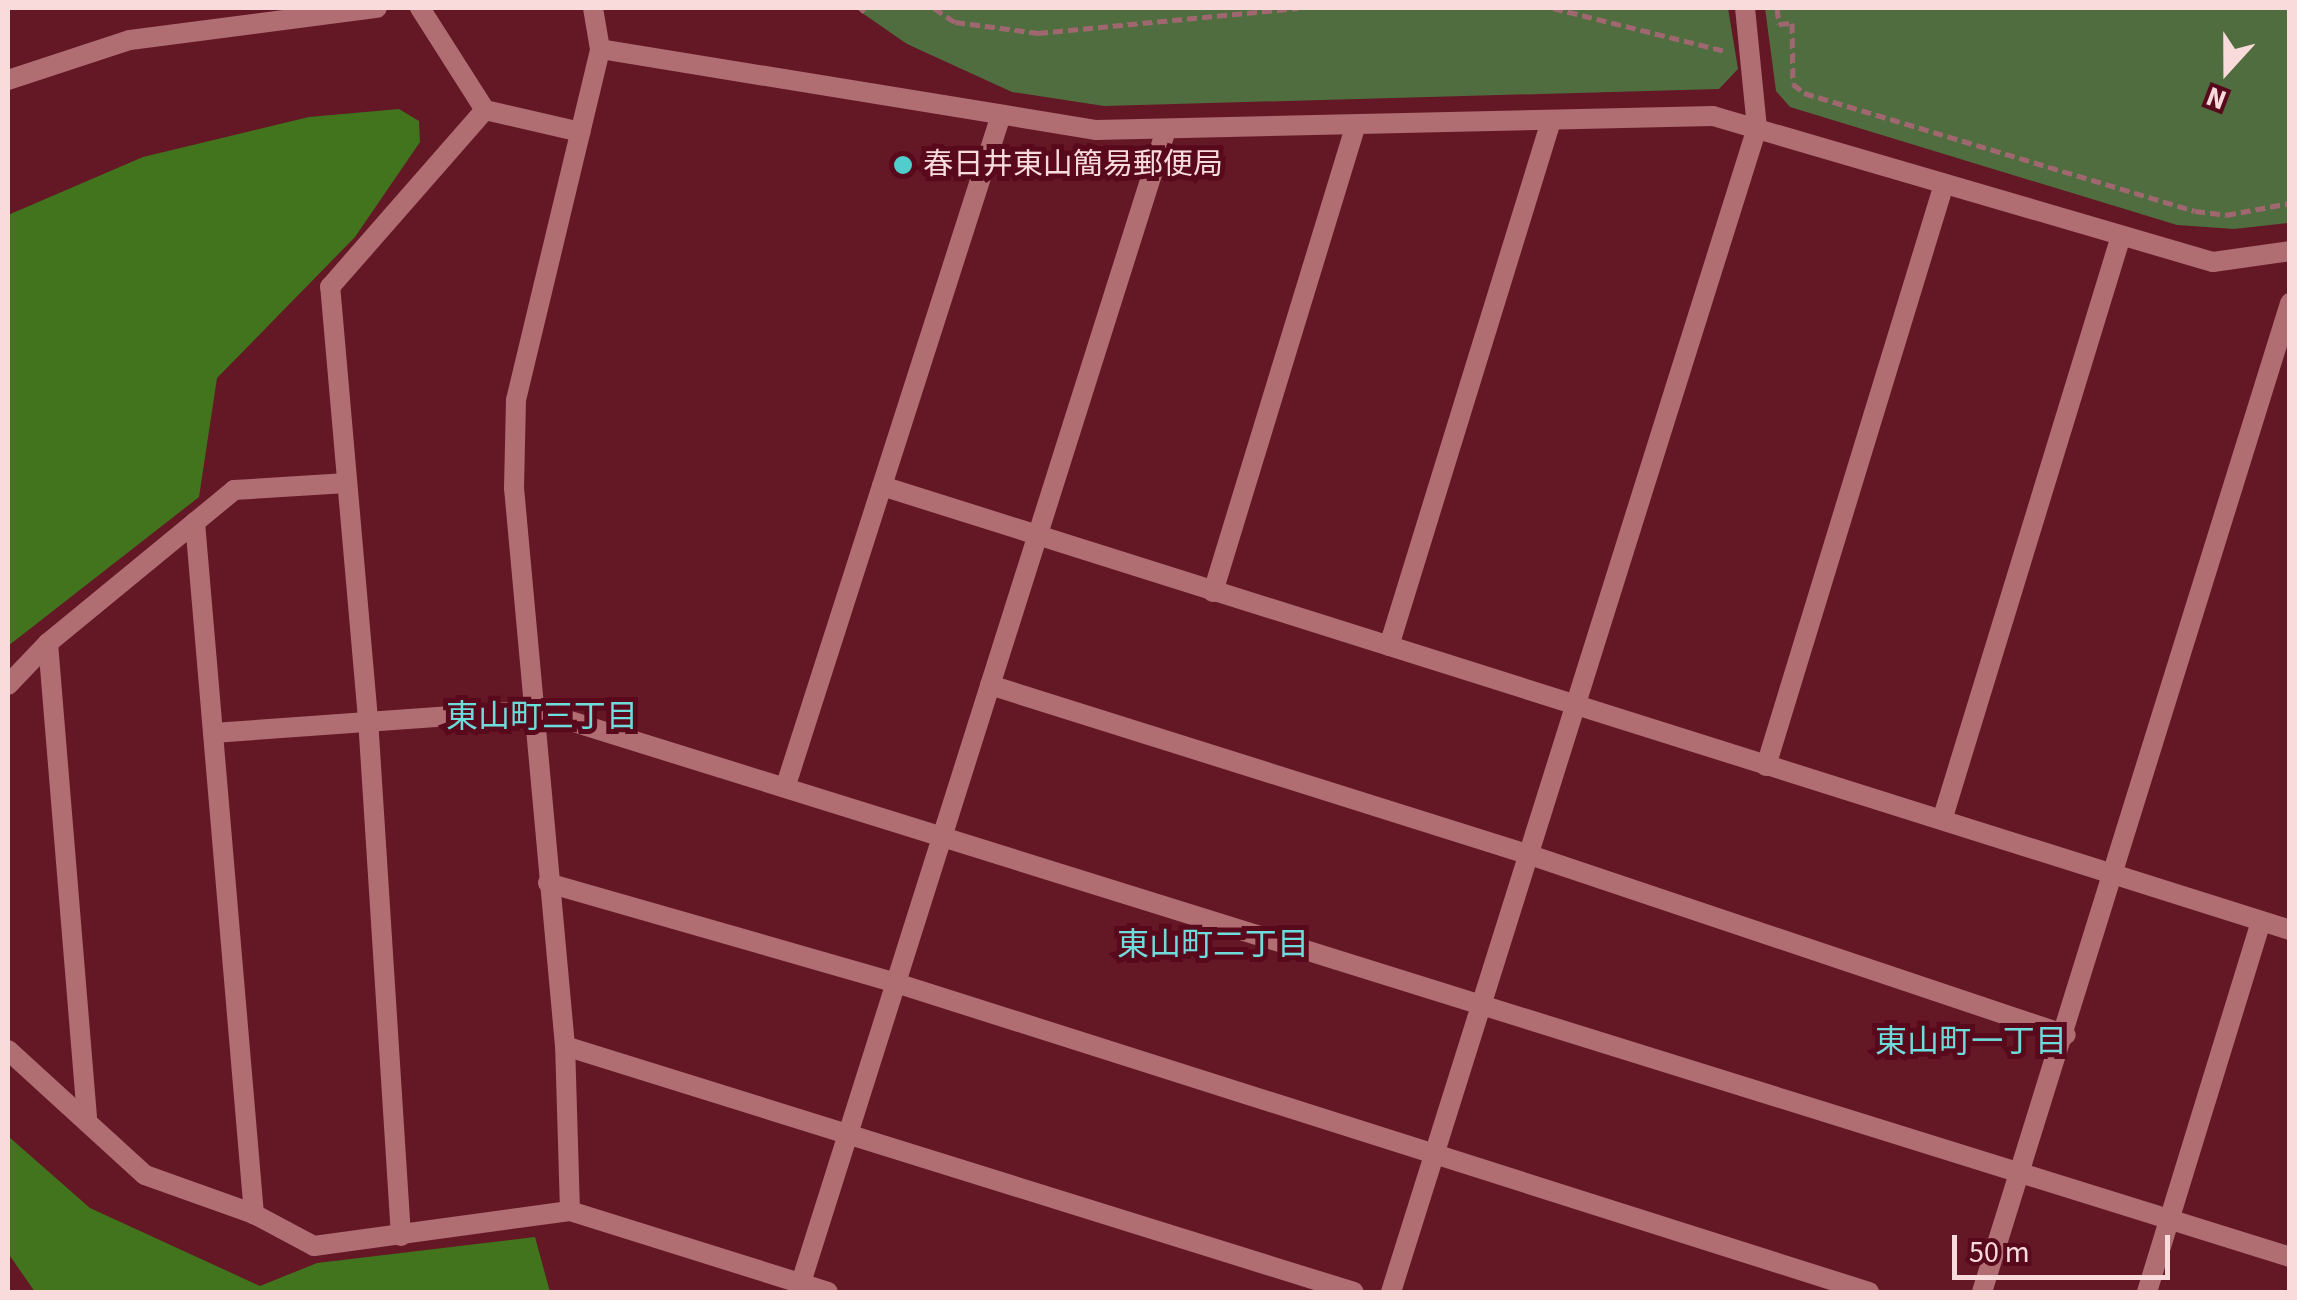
<!DOCTYPE html>
<meta charset="utf-8">
<style>
body{margin:0}
#map{position:relative;width:2297px;height:1300px;overflow:hidden;background:#641725;font-family:"Source Sans 3","Noto Sans JP",sans-serif}
div>[style]{position:absolute}
.green>*{inset:0;background:#4f6d3e}
.forest>*{inset:0;background:#41741c}
.path>*{height:5px;margin-top:-2.5px;transform-origin:0;background:repeating-linear-gradient(90deg,#a16770 0 10px,transparent 0 15px)}
.minor>*{height:20px;margin:-10px;padding:0 10px;transform-origin:10px;border-radius:10px;background:#b06d72}
.tertiary>*{height:20px;margin:-10px;padding:0 10px;transform-origin:10px;border-radius:10px;background:#b06d72}
.dots>*{width:28px;height:28px;translate:-50% -50%;box-sizing:border-box;border:5px solid #58091b;border-radius:50%}
span{translate:-50% -50%;white-space:nowrap;text-align:center;line-height:1.15;-webkit-text-stroke:10px #58091b;paint-order:stroke}
.poi-label{font-size:30px;color:#f9dbdc}
.left{translate:0 -50%;text-align:left}
.neighbourhood-label{font-size:32px;color:#6fdcdc}
.frame{position:absolute;inset:0;border:10px solid #f9dbdc;pointer-events:none}
.north{position:absolute;left:2177px;top:20px;width:100px;height:100px;-webkit-text-stroke:8px #58091b;paint-order:stroke;rotate:201deg;font-size:28px;font-weight:700;line-height:40px;text-align:center;color:#f9dbdc}
.north::after{content:'';display:block;margin:auto;width:35px;height:45px;background:#f9dbdc;clip-path:polygon(50% 0,100% 100%,50% 72%,0 100%)}
.scale{position:absolute;left:1952px;top:1235px;width:218px;height:45px;box-sizing:border-box;border:5px solid #f9dbdc;border-top:0;padding-left:12px;font-size:30px;line-height:35px;white-space:nowrap;color:#f9dbdc;-webkit-text-stroke:8px #58091b;paint-order:stroke}
</style>
<div id="map">
<div class="green">
<div style="clip-path:polygon(855px 8px,1728px 8px,1738px 69px,1719px 89px,1104px 106px,1012px 92px,907px 44px)"></div>
<div style="clip-path:polygon(1765px 8px,2289px 8px,2289px 223px,2234px 229px,2177px 225px,1790px 107px,1776px 91px)"></div>
</div>
<div class="forest">
<div style="clip-path:polygon(399px 109px,419px 121px,420px 142px,355px 237px,217px 378px,199px 497px,8px 646px,8px 215px,143px 157px,309px 117px)"></div>
<div style="clip-path:polygon(8px 1136px,90px 1208px,260px 1286px,317px 1263px,535px 1237px,550px 1292px,35px 1292px,8px 1253px)"></div>
</div>
<div class="path">
<div style="left:934px;top:8px;width:25px;rotate:34deg"></div>
<div style="left:955px;top:22px;width:84px;rotate:7.5deg"></div>
<div style="left:1038px;top:33px;width:261px;rotate:-5.5deg"></div>
<div style="left:1553px;top:8px;width:177px;rotate:14deg"></div>
<div style="left:1777px;top:8px;width:16px;rotate:83deg"></div>
<div style="left:1779px;top:24px;width:13px;rotate:-4deg"></div>
<div style="left:1792px;top:23px;width:61px;rotate:89.1deg"></div>
<div style="left:1793px;top:84px;width:14px;rotate:39deg"></div>
<div style="left:1804px;top:93px;width:408px;rotate:16.8deg"></div>
<div style="left:2195px;top:211px;width:31px;rotate:7deg"></div>
<div style="left:2226px;top:215px;width:65px;rotate:-10.6deg"></div>
<div style="left:861px;top:12px;width:5px;rotate:-53deg"></div>
</div>
<div class="minor">
<div style="left:420px;top:8px;width:121px;rotate:57.5deg"></div>
<div style="left:485px;top:110px;width:98px;rotate:13deg"></div>
<div style="left:8px;top:80px;width:128px;rotate:-18.2deg"></div>
<div style="left:130px;top:40px;width:249px;rotate:-7.4deg"></div>
<div style="left:882px;top:486px;width:1476px;rotate:17.5deg"></div>
<div style="left:195px;top:522px;width:695px;rotate:85.13deg"></div>
<div style="left:1213px;top:592px;width:486px;rotate:-73deg"></div>
<div style="left:48px;top:643px;width:476px;rotate:85.3deg"></div>
<div style="left:1389px;top:646px;width:549px;rotate:-72.85deg"></div>
<div style="left:8px;top:685px;width:58px;rotate:-46.4deg"></div>
<div style="left:48px;top:643px;width:241px;rotate:-39.4deg"></div>
<div style="left:234px;top:490px;width:113px;rotate:-3.5deg"></div>
<div style="left:990px;top:685px;width:566px;rotate:17.47deg"></div>
<div style="left:1530px;top:855px;width:565px;rotate:18.56deg"></div>
<div style="left:213px;top:733px;width:323px;rotate:-4.1deg"></div>
<div style="left:535px;top:710px;width:1838px;rotate:17.31deg"></div>
<div style="left:1766px;top:766px;width:609px;rotate:-72.99deg"></div>
<div style="left:786px;top:785px;width:704px;rotate:-72.21deg"></div>
<div style="left:1943px;top:817px;width:604px;rotate:-72.97deg"></div>
<div style="left:548px;top:883px;width:362px;rotate:16deg"></div>
<div style="left:896px;top:983px;width:1021px;rotate:17.62deg"></div>
<div style="left:565px;top:1046px;width:826px;rotate:17.32deg"></div>
<div style="left:8px;top:1050px;width:185px;rotate:42.4deg"></div>
<div style="left:145px;top:1175px;width:116px;rotate:19.7deg"></div>
<div style="left:254px;top:1214px;width:68px;rotate:28.1deg"></div>
<div style="left:314px;top:1246px;width:258px;rotate:-7.8deg"></div>
<div style="left:570px;top:1211px;width:270px;rotate:17.4deg"></div>
<div style="left:570px;top:1211px;width:165px;rotate:-91.7deg"></div>
<div style="left:565px;top:1046px;width:560px;rotate:-95.22deg"></div>
<div style="left:514px;top:488px;width:88px;rotate:-88.7deg"></div>
<div style="left:516px;top:400px;width:361px;rotate:-76.5deg"></div>
<div style="left:600px;top:49px;width:42px;rotate:-99.7deg"></div>
<div style="left:401px;top:1236px;width:518px;rotate:-93.65deg"></div>
<div style="left:368px;top:719px;width:434px;rotate:-95deg"></div>
<div style="left:330px;top:287px;width:235px;rotate:-48.8deg"></div>
<div style="left:798px;top:1292px;width:1219px;rotate:-72.43deg"></div>
<div style="left:1391px;top:1292px;width:1220px;rotate:-72.55deg"></div>
<div style="left:1757px;top:128px;width:121px;rotate:-95.7deg"></div>
<div style="left:1982px;top:1292px;width:1036px;rotate:-72.7deg"></div>
<div style="left:2147px;top:1292px;width:388px;rotate:-72.9deg"></div>
</div>
<div class="tertiary">
<div style="left:600px;top:49px;width:503px;rotate:9.27deg"></div>
<div style="left:1096px;top:130px;width:617px;rotate:-1.3deg"></div>
<div style="left:1713px;top:116px;width:521px;rotate:16.28deg"></div>
<div style="left:2213px;top:262px;width:78px;rotate:-8.1deg"></div>
</div>
<div class="dots">
<div style="left:903px;top:165px;background:#52cdcd"></div>
</div>
<div class="poi-label">
<span class="left" style="left:923px;top:165px">春日井東山簡易郵便局</span>
</div>
<div class="neighbourhood-label">
<span style="left:542px;top:717px">東山町三丁目</span>
<span style="left:1213px;top:945px">東山町二丁目</span>
<span style="left:1971px;top:1042px">東山町一丁目</span>
</div>
<div class="frame"></div>
<div class="north">N</div>
<div class="scale">50 m</div>
</div>
